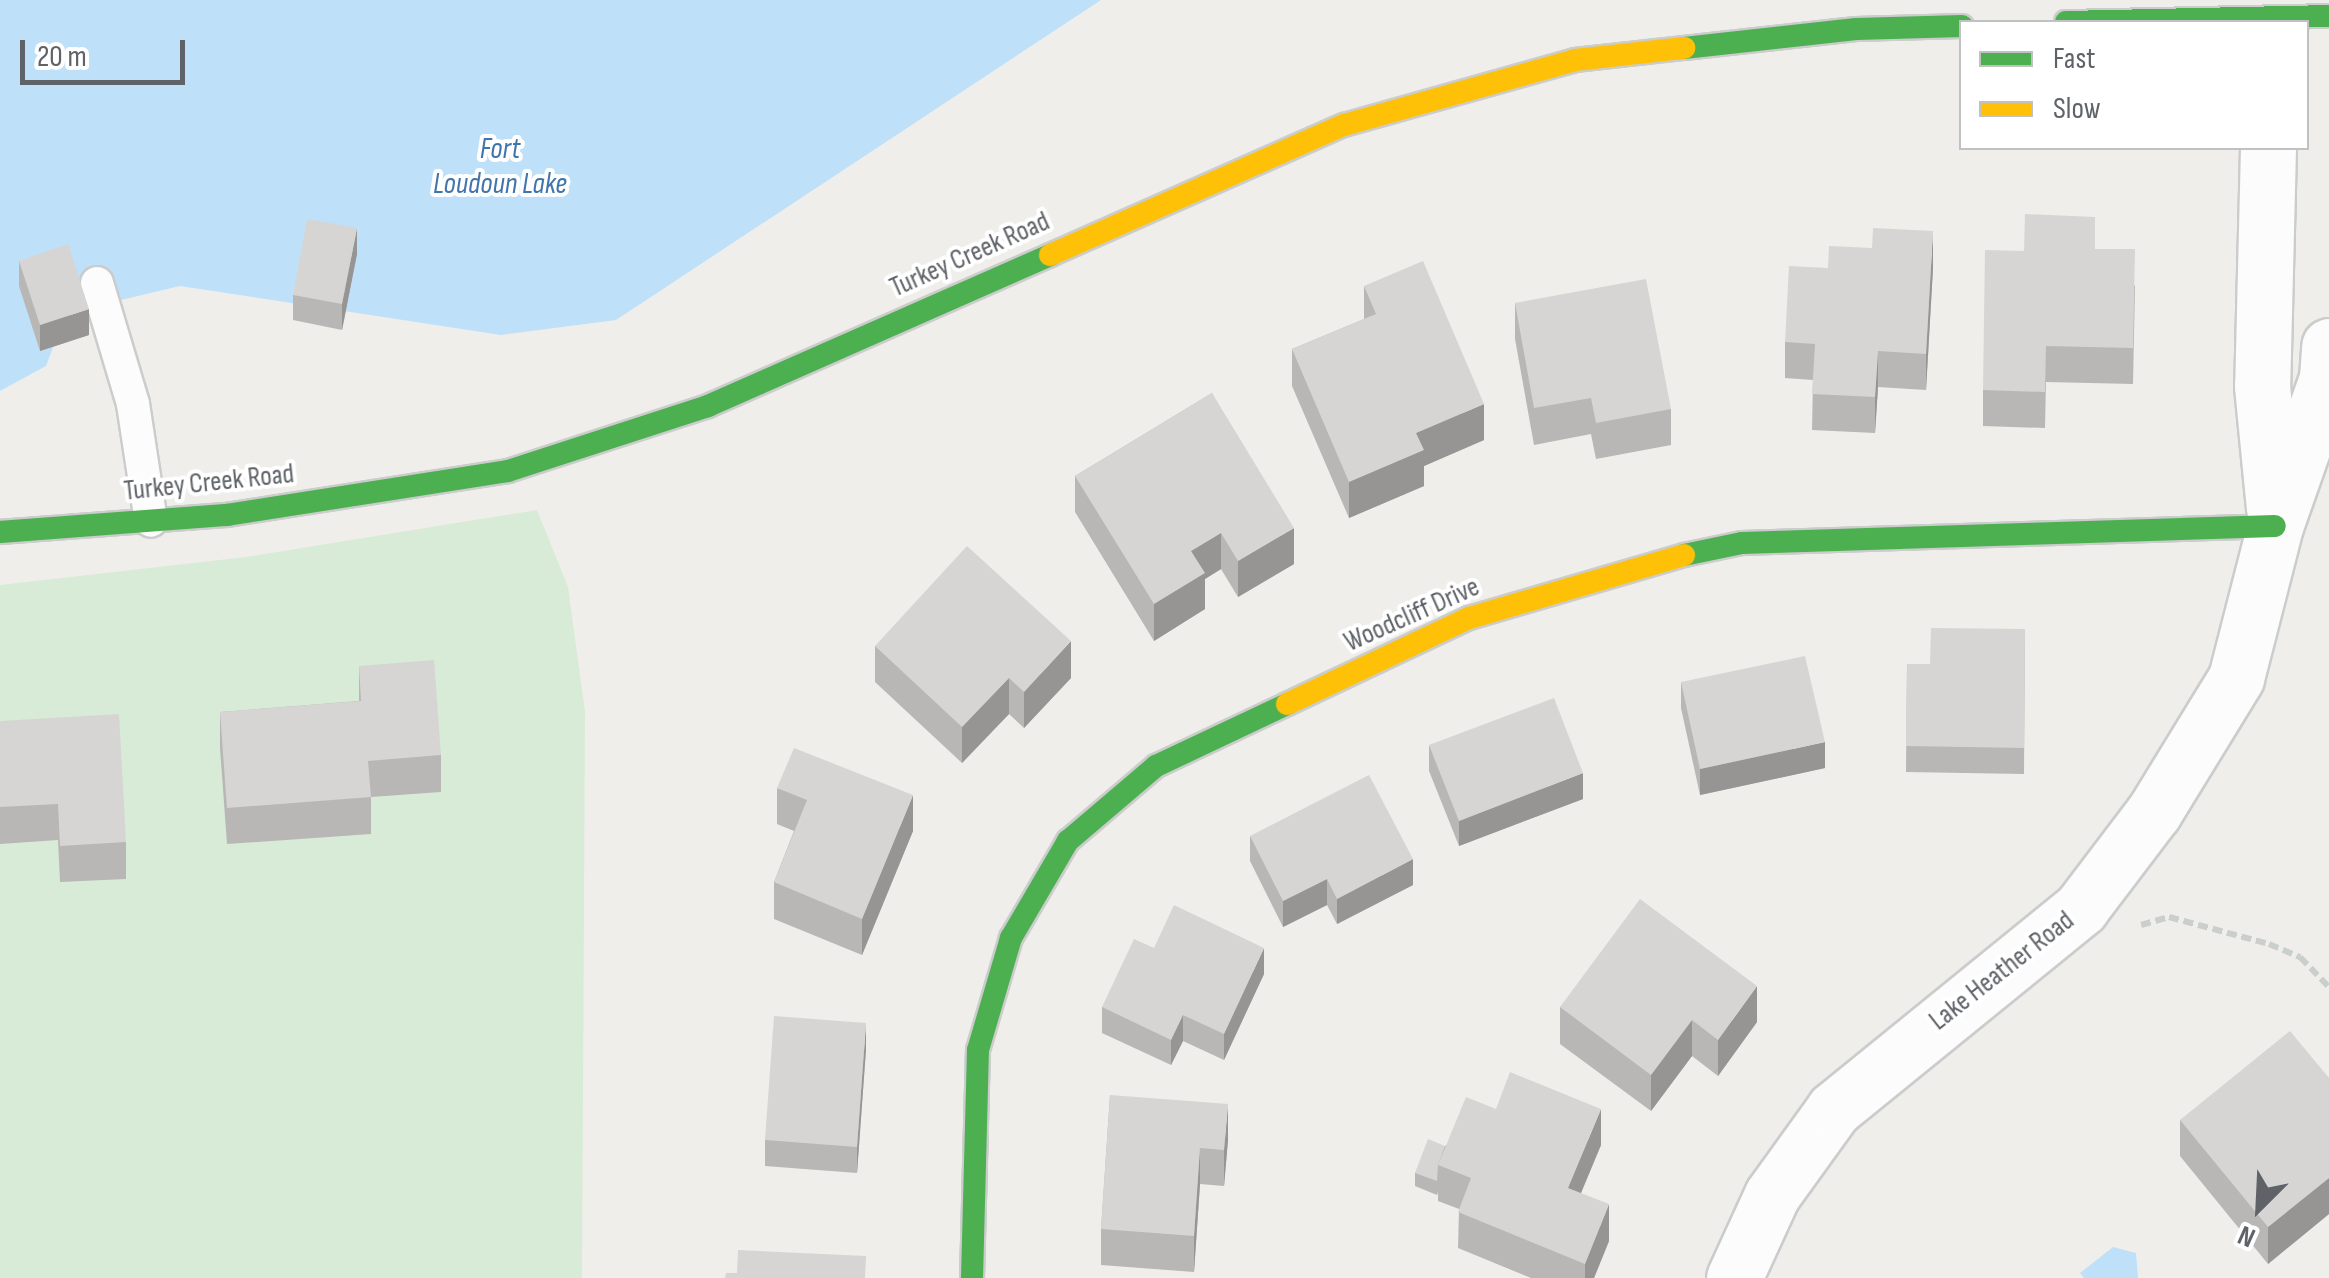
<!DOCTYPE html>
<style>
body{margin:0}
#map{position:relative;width:2329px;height:1278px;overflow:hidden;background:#efeeea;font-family:"Sofia Sans Condensed",sans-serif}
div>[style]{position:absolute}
.green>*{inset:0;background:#d8ebd6}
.water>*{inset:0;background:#bfe0f9}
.path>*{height:6px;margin-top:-3px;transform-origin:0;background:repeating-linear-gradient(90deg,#cacfcc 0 10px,transparent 0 15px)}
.roads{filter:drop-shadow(2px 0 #cbcccc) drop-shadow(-2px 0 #cbcccc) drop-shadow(0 2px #cbcccc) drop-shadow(0 -2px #cbcccc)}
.lane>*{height:32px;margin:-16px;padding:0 16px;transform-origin:16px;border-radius:16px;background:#fdfcfc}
.street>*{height:55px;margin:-27.5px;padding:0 27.5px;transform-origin:27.5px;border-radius:27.5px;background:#fdfcfc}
.fast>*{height:22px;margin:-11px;padding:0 11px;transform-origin:11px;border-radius:11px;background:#4caf50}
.slow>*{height:22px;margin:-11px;padding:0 11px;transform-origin:11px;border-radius:11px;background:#ffc107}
.wall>*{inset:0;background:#b8b7b5}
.shaded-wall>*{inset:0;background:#969594}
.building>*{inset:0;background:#d6d5d3}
span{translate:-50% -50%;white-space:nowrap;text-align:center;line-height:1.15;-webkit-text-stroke:8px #fff;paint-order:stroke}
.street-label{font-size:28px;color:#5f6368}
.water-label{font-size:30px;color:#4174aa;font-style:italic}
.legend{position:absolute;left:1959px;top:20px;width:350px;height:130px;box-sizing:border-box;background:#fff;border:2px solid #bfc1c3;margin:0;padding:12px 18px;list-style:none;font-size:30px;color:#5f6368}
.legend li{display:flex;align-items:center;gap:20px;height:50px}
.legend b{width:50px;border:2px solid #bfc1c3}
.north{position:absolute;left:2209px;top:1158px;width:100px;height:100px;-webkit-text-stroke:8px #fff;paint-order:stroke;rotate:204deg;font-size:28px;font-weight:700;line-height:40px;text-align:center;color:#5f6368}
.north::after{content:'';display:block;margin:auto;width:35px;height:45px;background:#5f6368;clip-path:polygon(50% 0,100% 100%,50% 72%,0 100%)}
.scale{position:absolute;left:20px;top:40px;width:165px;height:45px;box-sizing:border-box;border:5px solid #5f6368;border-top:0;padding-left:12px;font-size:30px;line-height:35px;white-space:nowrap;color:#5f6368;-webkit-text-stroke:8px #fff;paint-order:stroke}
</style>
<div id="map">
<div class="green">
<div style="clip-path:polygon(537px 510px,568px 587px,585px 712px,582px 1278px,0 1278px,0 585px,246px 557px)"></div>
</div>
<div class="water">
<div style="clip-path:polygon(0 0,1101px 0,616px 320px,501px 335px,180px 286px,66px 313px,46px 366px,0 391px)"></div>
<div style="clip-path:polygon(2113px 1247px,2136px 1253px,2138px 1278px,2084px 1278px,2080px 1273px)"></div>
</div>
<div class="path">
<div style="left:2141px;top:925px;width:29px;rotate:-16deg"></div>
<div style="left:2169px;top:917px;width:104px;rotate:15.1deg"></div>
<div style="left:2269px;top:944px;width:34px;rotate:23deg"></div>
<div style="left:2300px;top:957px;width:42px;rotate:46deg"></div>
</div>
<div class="roads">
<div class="lane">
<div style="left:97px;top:283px;width:126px;rotate:73.4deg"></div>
<div style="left:133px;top:404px;width:118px;rotate:81.3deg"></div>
</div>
<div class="street">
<div style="left:2268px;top:148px;width:238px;rotate:91.4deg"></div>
<div style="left:2262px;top:386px;width:123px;rotate:84.4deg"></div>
<div style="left:1734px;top:1278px;width:91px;rotate:-65.4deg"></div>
<div style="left:1772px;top:1195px;width:106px;rotate:-54.2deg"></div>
<div style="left:1834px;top:1109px;width:318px;rotate:-39.1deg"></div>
<div style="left:2081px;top:908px;width:121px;rotate:-52.8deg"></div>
<div style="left:2154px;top:812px;width:157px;rotate:-58.5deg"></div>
<div style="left:2236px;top:678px;width:157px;rotate:-75.6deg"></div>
<div style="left:2275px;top:526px;width:157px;rotate:-70.6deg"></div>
<div style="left:2327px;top:378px;width:32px;rotate:-86deg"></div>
</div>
<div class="fast">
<div style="left:2066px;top:22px;width:263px;rotate:-1.3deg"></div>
<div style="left:1684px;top:48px;width:173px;rotate:-6.3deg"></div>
<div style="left:1856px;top:29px;width:106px;rotate:-1.6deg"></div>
<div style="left:0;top:532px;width:228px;rotate:-4.3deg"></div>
<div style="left:227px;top:515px;width:284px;rotate:-8.9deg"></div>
<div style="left:508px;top:471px;width:210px;rotate:-18deg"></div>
<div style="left:708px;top:406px;width:374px;rotate:-23.8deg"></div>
<div style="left:1684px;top:555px;width:59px;rotate:-11.7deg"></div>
<div style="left:1742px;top:543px;width:533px;rotate:-1.83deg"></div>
<div style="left:972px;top:1278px;width:228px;rotate:-88.5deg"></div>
<div style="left:978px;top:1050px;width:117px;rotate:-73.6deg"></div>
<div style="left:1011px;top:938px;width:113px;rotate:-59.6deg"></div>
<div style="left:1068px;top:841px;width:116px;rotate:-40.4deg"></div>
<div style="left:1156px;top:766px;width:145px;rotate:-25.3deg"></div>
</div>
<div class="slow">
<div style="left:1050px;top:255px;width:321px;rotate:-23.9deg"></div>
<div style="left:1344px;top:125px;width:240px;rotate:-15.7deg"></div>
<div style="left:1575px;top:60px;width:110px;rotate:-6.3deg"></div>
<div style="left:1287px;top:704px;width:201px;rotate:-25.3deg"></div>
<div style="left:1469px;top:618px;width:224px;rotate:-16.3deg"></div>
</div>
</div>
<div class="wall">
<div style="clip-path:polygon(2095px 249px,2135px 286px,2133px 384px,2046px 382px,2045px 428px,1983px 426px,1983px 390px,2024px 251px)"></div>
<div style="clip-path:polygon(357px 254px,342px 330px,293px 320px,293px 295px)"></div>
<div style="clip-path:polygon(19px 261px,89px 335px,40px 351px,19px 286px)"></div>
<div style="clip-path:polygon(1828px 268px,1933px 268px,1926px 390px,1878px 387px,1875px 433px,1812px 430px,1813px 380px,1785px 378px,1785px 342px)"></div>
<div style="clip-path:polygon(1364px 286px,1484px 440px,1424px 466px,1424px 486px,1349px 518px,1292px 386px,1292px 349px,1364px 319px)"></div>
<div style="clip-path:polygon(1515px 303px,1671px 409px,1671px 445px,1596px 459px,1591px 434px,1534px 445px,1515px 339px)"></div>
<div style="clip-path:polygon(1212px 393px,1294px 564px,1238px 597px,1221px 569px,1205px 579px,1205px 609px,1154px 641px,1075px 512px,1075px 476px)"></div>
<div style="clip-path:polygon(2025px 629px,2024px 774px,1906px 772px,1907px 664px,1930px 664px)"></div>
<div style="clip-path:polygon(875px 646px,1071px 678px,1024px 728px,1009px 714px,962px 763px,875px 682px)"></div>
<div style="clip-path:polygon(359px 666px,441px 755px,441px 792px,371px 797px,371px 834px,227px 844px,220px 748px,220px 712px,359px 701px)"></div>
<div style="clip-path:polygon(1681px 682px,1825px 768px,1700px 795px,1681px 708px)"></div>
<div style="clip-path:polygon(0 721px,126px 842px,126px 879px,60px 882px,58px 840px,0 844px)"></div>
<div style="clip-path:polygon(1429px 745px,1583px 799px,1459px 846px,1429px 771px)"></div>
<div style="clip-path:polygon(777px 788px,913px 831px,862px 955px,774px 919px,774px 882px,794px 831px,777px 824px)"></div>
<div style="clip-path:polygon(1250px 836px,1413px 885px,1337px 924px,1327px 905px,1283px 927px,1250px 861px)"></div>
<div style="clip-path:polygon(1154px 948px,1264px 974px,1224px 1060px,1183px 1041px,1171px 1065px,1102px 1033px,1102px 1007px)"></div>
<div style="clip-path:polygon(1560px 1007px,1757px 1022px,1718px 1076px,1692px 1056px,1651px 1111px,1560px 1044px)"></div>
<div style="clip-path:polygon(866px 1049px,857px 1173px,765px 1166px,765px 1140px)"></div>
<div style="clip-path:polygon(2329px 1078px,2329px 1214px,2268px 1264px,2180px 1156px,2180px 1120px)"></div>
<div style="clip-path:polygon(1110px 1095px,1228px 1140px,1224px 1186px,1200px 1184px,1194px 1272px,1101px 1265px,1101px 1229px)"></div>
<div style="clip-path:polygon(1496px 1109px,1601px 1145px,1581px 1193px,1609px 1241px,1594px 1278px,1531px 1278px,1458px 1248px,1459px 1209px,1438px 1201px,1438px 1192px,1437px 1195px,1415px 1186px,1415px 1173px,1445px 1146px)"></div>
</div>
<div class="shaded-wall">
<div style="clip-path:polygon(357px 228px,357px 254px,342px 330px,342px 304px)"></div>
<div style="clip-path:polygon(1933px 231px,1933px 268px,1926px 390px,1926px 354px)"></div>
<div style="clip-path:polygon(89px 309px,89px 335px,40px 351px,40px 325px)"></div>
<div style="clip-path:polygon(1878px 351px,1878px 387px,1875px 433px,1875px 397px)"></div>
<div style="clip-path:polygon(1484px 404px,1484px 440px,1424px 466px,1424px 486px,1349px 518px,1349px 482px,1416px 433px)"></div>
<div style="clip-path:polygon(1294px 528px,1294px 564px,1238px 597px,1238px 561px)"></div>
<div style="clip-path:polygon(1221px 533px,1221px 569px,1205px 579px,1205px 609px,1154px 641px,1154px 604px,1191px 551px)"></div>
<div style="clip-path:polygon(1071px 641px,1071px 678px,1024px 728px,1024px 692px)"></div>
<div style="clip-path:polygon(1009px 678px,1009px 714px,962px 763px,962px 727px)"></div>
<div style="clip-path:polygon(1825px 742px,1825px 768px,1700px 795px,1700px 769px)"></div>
<div style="clip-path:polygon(1583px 773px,1583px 799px,1459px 846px,1459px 821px)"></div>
<div style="clip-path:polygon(913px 795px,913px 831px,862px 955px,862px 919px)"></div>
<div style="clip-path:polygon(1413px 859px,1413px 885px,1337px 924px,1337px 899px)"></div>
<div style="clip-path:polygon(1327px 879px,1327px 905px,1283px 927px,1283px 901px)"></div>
<div style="clip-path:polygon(1264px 948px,1264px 974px,1224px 1060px,1224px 1034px)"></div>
<div style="clip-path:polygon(1757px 986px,1757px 1022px,1718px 1076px,1718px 1040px)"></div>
<div style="clip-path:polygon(1183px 1015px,1183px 1041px,1171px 1065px,1171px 1040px)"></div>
<div style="clip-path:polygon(1692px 1020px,1692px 1056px,1651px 1111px,1651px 1075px)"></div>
<div style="clip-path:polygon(866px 1023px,866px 1049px,857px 1173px,857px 1147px)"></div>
<div style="clip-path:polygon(1228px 1104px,1228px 1140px,1224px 1186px,1224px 1150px)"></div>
<div style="clip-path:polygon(1601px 1109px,1601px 1145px,1568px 1224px,1568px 1188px)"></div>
<div style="clip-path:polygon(1200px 1148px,1200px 1184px,1194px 1272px,1194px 1236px)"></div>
<div style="clip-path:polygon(2329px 1178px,2329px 1214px,2268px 1264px,2268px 1227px)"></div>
<div style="clip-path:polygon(1609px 1204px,1609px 1241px,1594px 1278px,1585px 1278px,1585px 1264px)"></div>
</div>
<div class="building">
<div style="clip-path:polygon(2025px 214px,2095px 217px,2095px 249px,2135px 249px,2133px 348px,2046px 346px,2045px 392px,1983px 390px,1985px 250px,2024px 251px)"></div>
<div style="clip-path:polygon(307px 219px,357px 228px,342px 304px,293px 295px)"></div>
<div style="clip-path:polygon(1873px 228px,1933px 231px,1926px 354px,1878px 351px,1875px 397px,1812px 394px,1815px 344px,1785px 342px,1789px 266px,1828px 268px,1829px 246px,1872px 248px)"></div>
<div style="clip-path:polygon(68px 244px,89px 309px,40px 325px,19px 261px)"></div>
<div style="clip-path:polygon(1423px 261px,1484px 404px,1416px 433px,1424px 450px,1349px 482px,1292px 349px,1376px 314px,1364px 286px)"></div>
<div style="clip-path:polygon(1646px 279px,1671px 409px,1596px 423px,1591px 398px,1534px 408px,1515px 303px)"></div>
<div style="clip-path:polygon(1212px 393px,1294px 528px,1238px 561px,1221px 533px,1191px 551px,1205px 573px,1154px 604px,1075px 476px)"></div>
<div style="clip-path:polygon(967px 546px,1071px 641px,1024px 692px,1009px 678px,962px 727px,875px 646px)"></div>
<div style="clip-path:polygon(1931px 628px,2025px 629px,2024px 748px,1906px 746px,1907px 664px,1930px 664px)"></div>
<div style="clip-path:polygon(1805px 656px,1825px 742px,1700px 769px,1681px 682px)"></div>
<div style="clip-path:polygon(434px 660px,441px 755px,368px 761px,371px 797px,227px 808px,220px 712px,361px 701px,359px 666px)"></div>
<div style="clip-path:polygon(1554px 698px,1583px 773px,1459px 821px,1429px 745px)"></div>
<div style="clip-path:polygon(119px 714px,126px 842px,60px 846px,58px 804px,0 807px,0 721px)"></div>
<div style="clip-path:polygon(794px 748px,913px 795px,862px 919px,774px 882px,807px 800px,777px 788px)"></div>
<div style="clip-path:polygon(1369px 775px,1413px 859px,1337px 899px,1327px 879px,1283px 901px,1250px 836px)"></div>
<div style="clip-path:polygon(1640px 899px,1757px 986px,1718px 1040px,1692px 1020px,1651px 1075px,1560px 1007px)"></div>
<div style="clip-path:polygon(1174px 905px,1264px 948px,1224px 1034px,1183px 1015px,1171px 1040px,1102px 1007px,1134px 939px,1154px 948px)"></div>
<div style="clip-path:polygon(774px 1016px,866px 1023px,857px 1147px,765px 1140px)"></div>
<div style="clip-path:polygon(2290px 1031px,2329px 1078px,2329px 1178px,2268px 1227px,2180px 1120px)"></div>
<div style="clip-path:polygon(1510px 1072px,1601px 1109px,1568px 1188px,1609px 1204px,1585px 1264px,1458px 1212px,1471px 1178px,1438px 1165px,1466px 1097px,1496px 1109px)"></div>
<div style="clip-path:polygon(1110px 1095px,1228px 1104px,1224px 1150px,1200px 1148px,1194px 1236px,1101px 1229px)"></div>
<div style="clip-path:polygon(1428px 1139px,1445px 1146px,1438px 1165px,1437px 1181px,1415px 1173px)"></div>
<div style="clip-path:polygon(738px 1250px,866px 1256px,865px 1278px,725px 1278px,726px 1273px,737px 1273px)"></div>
</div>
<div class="street-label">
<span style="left:970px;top:255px;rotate:-24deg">Turkey Creek Road</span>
<span style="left:209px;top:483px;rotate:-6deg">Turkey Creek Road</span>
<span style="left:1412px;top:615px;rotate:-24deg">Woodcliff Drive</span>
<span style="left:2002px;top:971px;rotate:-38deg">Lake Heather Road</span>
</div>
<div class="water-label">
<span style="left:500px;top:166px">Fort<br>Loudoun Lake</span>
</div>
<ul class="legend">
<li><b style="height:12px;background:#4caf50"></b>Fast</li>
<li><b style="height:12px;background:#ffc107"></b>Slow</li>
</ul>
<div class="north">N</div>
<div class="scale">20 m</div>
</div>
